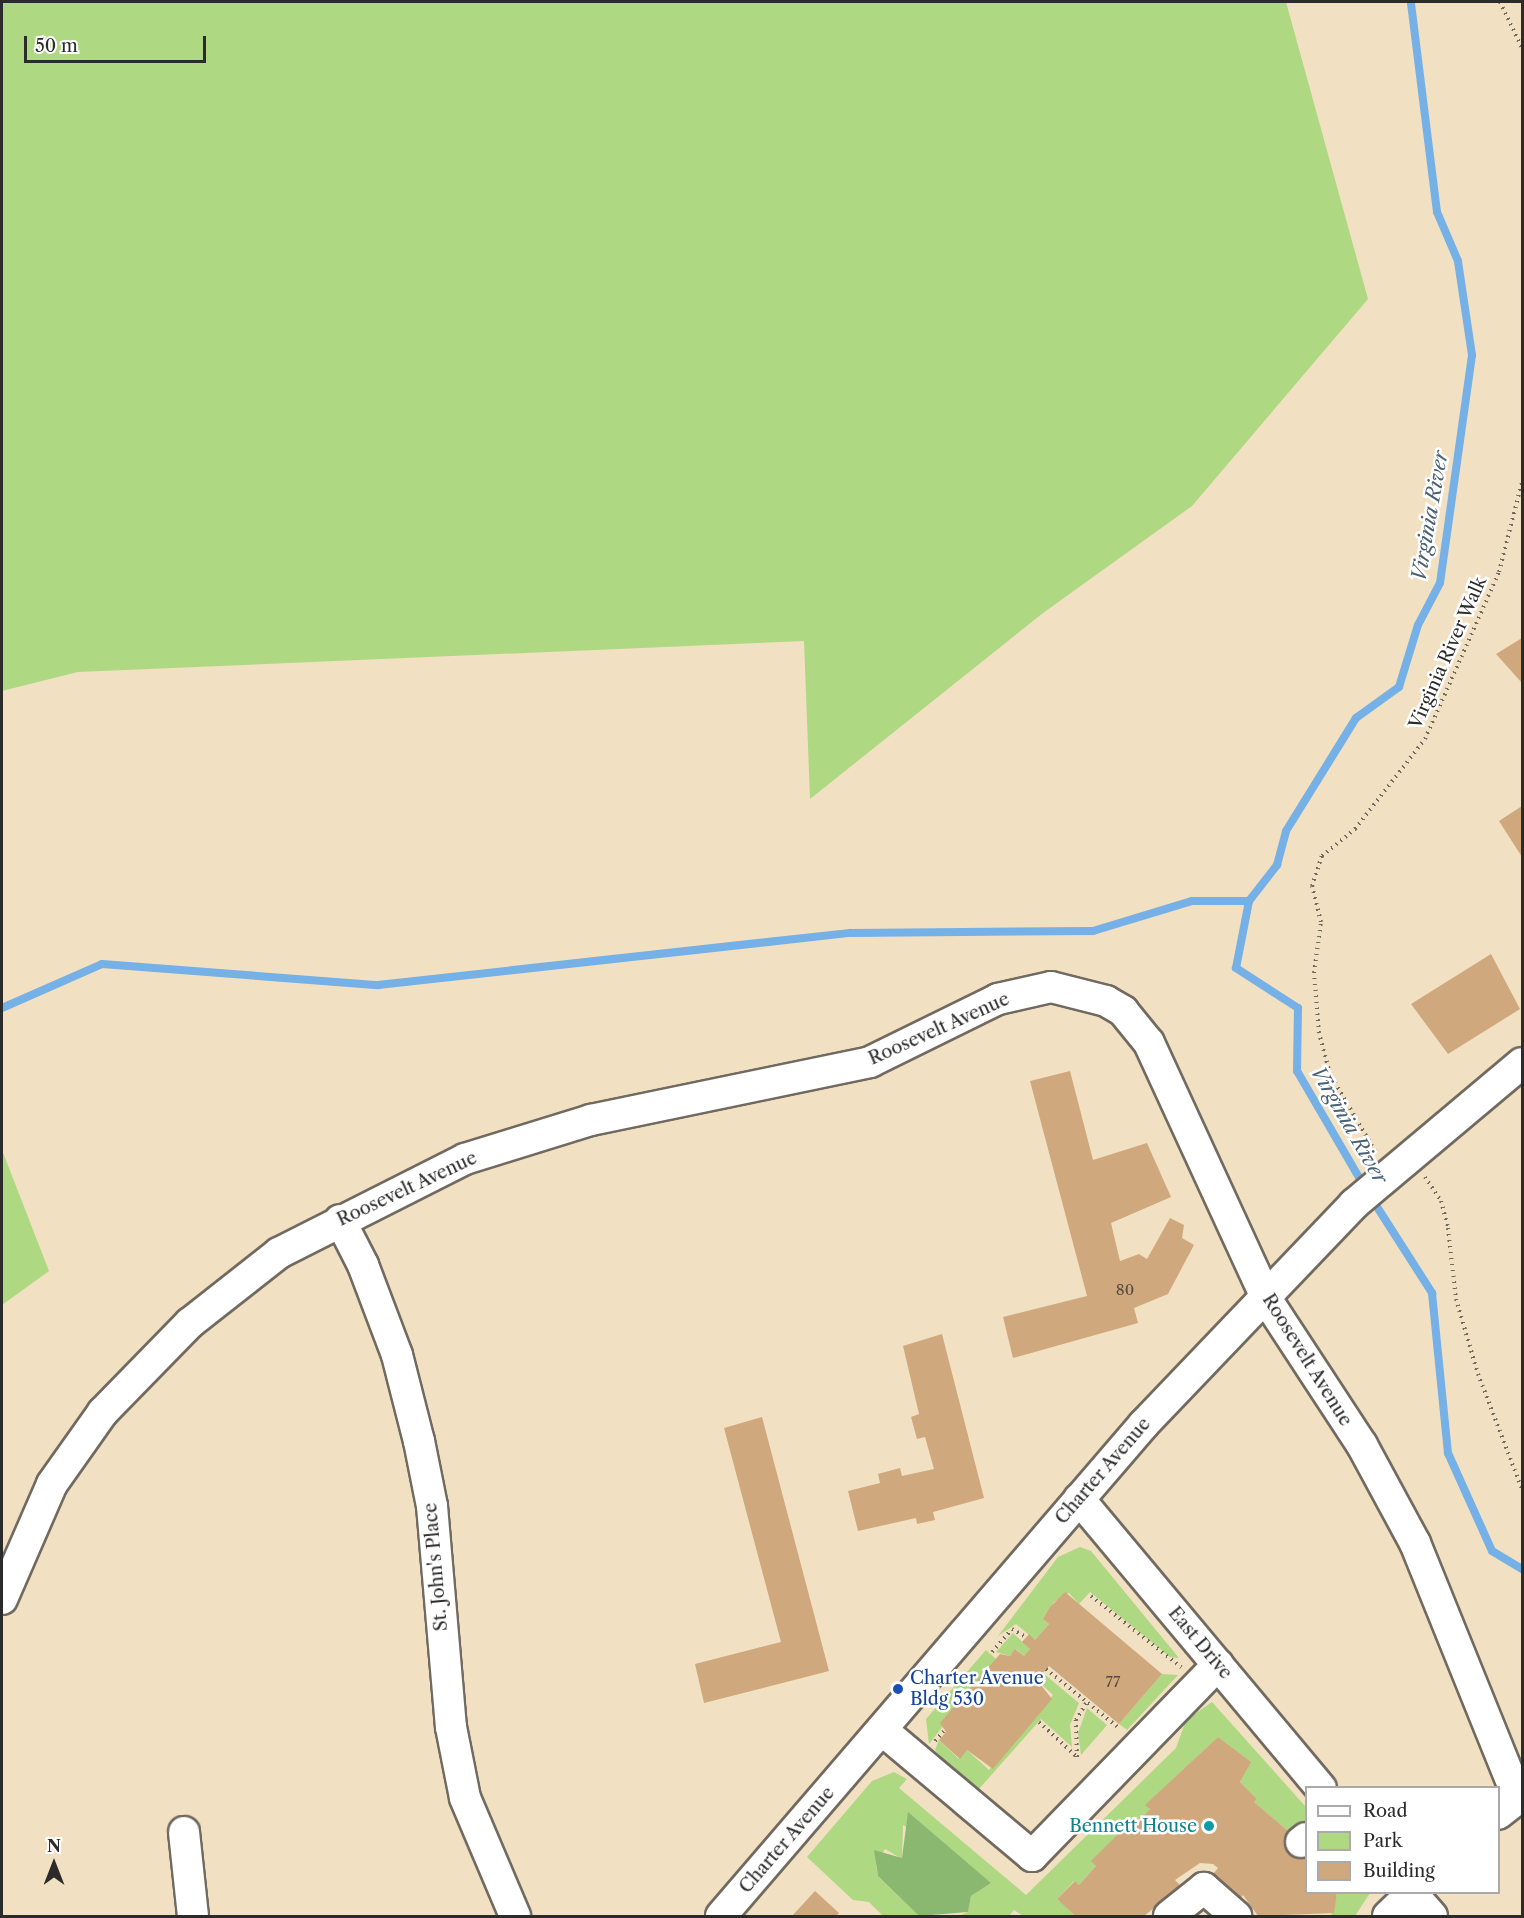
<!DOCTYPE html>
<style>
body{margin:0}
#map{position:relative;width:1524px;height:1918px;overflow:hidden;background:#f2e0c2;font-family:"Libre Caslon Text",serif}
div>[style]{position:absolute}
.green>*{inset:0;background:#afd882}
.forest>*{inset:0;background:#8bb870}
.stream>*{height:8px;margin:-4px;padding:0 4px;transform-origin:4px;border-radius:4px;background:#75b0e6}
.building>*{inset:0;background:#d0a87d}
.path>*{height:4px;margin-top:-2px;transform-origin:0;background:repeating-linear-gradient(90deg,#716a60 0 1.5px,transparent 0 6px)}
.roads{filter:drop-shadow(2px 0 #716a60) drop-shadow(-2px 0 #716a60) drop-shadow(0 2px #716a60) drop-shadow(0 -2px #716a60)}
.minor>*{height:30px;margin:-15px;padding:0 15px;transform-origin:15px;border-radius:15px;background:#fff}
.dots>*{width:16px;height:16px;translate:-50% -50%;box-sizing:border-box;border:3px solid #fff;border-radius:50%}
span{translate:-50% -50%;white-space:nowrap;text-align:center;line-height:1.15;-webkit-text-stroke:5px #fff;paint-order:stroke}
.number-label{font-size:15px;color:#544a40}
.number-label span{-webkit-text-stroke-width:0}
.street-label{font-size:18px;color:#2b2b2b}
.transit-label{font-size:18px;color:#164399}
.left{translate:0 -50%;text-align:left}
.culture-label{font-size:18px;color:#0d838f}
.right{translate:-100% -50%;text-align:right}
.water-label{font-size:20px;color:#496076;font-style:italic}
.frame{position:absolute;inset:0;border:3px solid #2b2b2b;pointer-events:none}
.legend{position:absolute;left:1305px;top:1786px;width:195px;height:108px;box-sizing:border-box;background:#fff;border:2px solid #aaa;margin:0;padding:8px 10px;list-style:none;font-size:18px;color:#2b2b2b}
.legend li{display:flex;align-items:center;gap:12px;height:30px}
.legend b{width:30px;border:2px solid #aaa}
.north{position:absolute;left:24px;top:1834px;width:60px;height:60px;-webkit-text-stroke:4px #fff;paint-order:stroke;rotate:0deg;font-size:16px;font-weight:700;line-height:24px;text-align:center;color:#2b2b2b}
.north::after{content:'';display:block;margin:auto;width:21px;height:27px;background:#2b2b2b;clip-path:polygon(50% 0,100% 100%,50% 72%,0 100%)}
.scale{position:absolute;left:24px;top:36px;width:182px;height:27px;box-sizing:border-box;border:3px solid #2b2b2b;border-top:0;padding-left:8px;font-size:18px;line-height:21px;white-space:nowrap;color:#2b2b2b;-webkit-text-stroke:4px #fff;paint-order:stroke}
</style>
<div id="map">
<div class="green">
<div style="clip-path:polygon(2px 2px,1286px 2px,1368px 299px,1192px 506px,1043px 613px,810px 799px,804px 641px,78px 672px,2px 691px)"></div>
<div style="clip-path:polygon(2px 1150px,49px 1271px,2px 1305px)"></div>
<div style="clip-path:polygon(1080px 1547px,1091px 1551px,1179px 1658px,1170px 1657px,1090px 1592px,1079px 1604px,1069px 1593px,1054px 1602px,1043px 1619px,1049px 1624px,1035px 1640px,1016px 1624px,998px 1636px,1058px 1557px)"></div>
<div style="clip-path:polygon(1013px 1633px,1030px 1649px,1024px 1656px,1016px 1649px,1010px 1656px,996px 1652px)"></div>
<div style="clip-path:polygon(986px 1650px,996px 1659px,929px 1744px,926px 1719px)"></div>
<div style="clip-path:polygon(1043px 1673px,1079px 1703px,1070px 1725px,1072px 1747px,1041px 1719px,978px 1790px,939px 1763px,942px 1759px,935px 1750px,939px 1740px,959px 1759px,967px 1750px,989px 1770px,1053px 1695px,1037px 1680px)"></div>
<div style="clip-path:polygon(1162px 1674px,1178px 1675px,1127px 1730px,1119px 1724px)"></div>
<div style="clip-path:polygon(1212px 1702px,1306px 1807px,1306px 1824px,1293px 1835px,1254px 1802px,1257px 1799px,1240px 1782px,1250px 1762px,1218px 1737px,1146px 1805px,1150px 1809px,1132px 1828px,1128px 1824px,1092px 1861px,1096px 1866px,1079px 1885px,1074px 1881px,1057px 1899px,1075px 1916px,1023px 1916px,1014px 1910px,1009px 1916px,959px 1916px,968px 1912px,971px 1896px,991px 1883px,903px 1825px,902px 1859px,885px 1849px,876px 1865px,878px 1876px,919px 1916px,883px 1916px,869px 1902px,853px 1900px,807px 1857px,872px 1781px,894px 1772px,907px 1779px,899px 1788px,1026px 1895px,1176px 1748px,1186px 1720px)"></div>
<div style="clip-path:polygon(1087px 1708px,1107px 1725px,1081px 1755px,1078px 1733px)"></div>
<div style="clip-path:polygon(1337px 1893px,1370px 1893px,1355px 1916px,1331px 1916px)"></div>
</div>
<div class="forest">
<div style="clip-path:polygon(908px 1812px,991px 1883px,971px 1896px,968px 1912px,919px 1916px,878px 1876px,874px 1850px,902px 1858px)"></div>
</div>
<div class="stream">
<div style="left:2px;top:1008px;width:109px;rotate:-23.7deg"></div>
<div style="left:102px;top:964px;width:277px;rotate:4.4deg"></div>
<div style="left:378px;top:985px;width:475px;rotate:-6.3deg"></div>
<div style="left:850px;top:933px;width:243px;rotate:-0.5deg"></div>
<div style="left:1093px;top:931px;width:103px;rotate:-16.9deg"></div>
<div style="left:1192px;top:901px;width:57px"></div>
<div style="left:1364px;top:1186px;width:133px;rotate:-120.2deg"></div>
<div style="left:1297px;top:1071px;width:63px;rotate:-89.1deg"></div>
<div style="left:1298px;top:1008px;width:74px;rotate:-147.2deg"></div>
<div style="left:1236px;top:968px;width:68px;rotate:-79deg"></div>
<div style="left:1249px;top:901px;width:46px;rotate:-52.1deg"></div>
<div style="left:1277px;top:865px;width:35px;rotate:-75deg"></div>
<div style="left:1286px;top:831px;width:133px;rotate:-58.2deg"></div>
<div style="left:1356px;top:718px;width:53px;rotate:-35.8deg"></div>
<div style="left:1399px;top:687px;width:65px;rotate:-73deg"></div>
<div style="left:1418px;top:625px;width:47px;rotate:-62.4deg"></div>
<div style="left:1440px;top:583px;width:230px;rotate:-82deg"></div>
<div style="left:1472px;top:355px;width:95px;rotate:-98.5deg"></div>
<div style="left:1458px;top:261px;width:53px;rotate:-113.2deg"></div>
<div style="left:1437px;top:212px;width:212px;rotate:-97.1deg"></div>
<div style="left:1372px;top:1199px;width:112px;rotate:57.4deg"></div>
<div style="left:1432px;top:1293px;width:161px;rotate:84.3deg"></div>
<div style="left:1448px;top:1453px;width:107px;rotate:65.8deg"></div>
<div style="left:1492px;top:1551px;width:35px;rotate:31deg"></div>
</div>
<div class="building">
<div style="clip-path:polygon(1522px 638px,1522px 683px,1496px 654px)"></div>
<div style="clip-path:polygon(1522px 806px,1522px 857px,1499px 821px)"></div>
<div style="clip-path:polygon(1491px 954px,1520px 1009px,1448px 1054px,1411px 1004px)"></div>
<div style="clip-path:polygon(1070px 1071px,1093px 1160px,1147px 1143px,1171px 1197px,1111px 1223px,1120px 1261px,1139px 1254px,1147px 1259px,1170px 1218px,1184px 1225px,1182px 1238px,1194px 1245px,1168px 1294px,1134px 1308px,1138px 1323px,1013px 1358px,1003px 1317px,1087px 1296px,1030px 1081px)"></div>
<div style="clip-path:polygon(942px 1334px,984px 1498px,933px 1512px,935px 1520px,917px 1524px,916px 1518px,858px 1531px,848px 1491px,880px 1483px,878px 1474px,900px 1468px,902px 1476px,934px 1469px,925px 1437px,917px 1439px,911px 1417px,919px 1414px,903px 1346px)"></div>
<div style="clip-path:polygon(762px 1417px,829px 1671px,704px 1703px,695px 1664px,781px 1642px,724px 1428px)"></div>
<div style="clip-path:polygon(1065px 1592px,1162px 1674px,1119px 1724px,1049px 1666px,1037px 1680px,1052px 1699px,993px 1769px,967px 1750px,960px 1759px,939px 1740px,946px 1732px,940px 1723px,1000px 1654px,1010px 1656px,1015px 1649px,1024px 1656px,1030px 1649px,1022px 1642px,1029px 1634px,1035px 1640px,1049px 1624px,1043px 1619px,1050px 1607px)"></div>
<div style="clip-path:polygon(1218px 1737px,1251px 1762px,1240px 1782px,1257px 1799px,1254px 1802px,1301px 1842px,1306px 1855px,1306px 1892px,1337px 1892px,1334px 1913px,1258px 1916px,1243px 1895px,1240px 1899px,1213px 1874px,1218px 1868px,1213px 1864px,1200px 1863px,1175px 1880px,1181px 1886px,1144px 1916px,1075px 1916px,1057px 1899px,1075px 1881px,1079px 1885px,1096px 1866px,1091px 1861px,1128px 1824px,1132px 1828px,1150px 1809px,1145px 1805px)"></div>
<div style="clip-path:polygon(815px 1891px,839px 1913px,836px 1916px,792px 1916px)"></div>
</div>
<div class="path">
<div style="left:1500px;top:2px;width:51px;rotate:64.4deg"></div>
<div style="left:1375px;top:1151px;width:89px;rotate:-120.3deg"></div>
<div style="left:1330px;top:1074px;width:42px;rotate:-105deg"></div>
<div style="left:1319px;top:1033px;width:60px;rotate:-94.8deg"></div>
<div style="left:1314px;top:973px;width:51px;rotate:-82.2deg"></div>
<div style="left:1321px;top:922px;width:37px;rotate:-104deg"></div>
<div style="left:1312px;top:886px;width:32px;rotate:-72deg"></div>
<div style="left:1322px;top:856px;width:43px;rotate:-39.3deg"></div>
<div style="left:1355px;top:829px;width:114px;rotate:-52.1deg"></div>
<div style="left:1425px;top:739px;width:183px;rotate:-66.1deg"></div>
<div style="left:1499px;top:572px;width:93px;rotate:-75.7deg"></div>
<div style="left:1425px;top:1177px;width:29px;rotate:56deg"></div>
<div style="left:1441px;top:1201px;width:28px;rotate:75deg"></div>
<div style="left:1448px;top:1228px;width:71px;rotate:83.6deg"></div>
<div style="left:1456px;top:1299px;width:78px;rotate:73.7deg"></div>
<div style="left:1478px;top:1374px;width:123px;rotate:69.1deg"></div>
<div style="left:1091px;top:1596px;width:115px;rotate:38.3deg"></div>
<div style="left:992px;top:1652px;width:30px;rotate:-49deg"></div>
<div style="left:1012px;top:1629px;width:16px;rotate:30deg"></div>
<div style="left:1046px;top:1669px;width:95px;rotate:39deg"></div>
<div style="left:1039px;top:1722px;width:52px;rotate:42.6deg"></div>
<div style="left:1077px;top:1757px;width:37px;rotate:-92deg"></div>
<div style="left:1076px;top:1720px;width:21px;rotate:-59deg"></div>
<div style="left:935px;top:1741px;width:13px;rotate:-48deg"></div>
</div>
<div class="roads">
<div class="minor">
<div style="left:340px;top:1220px;width:51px;rotate:62.9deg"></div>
<div style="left:363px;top:1265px;width:96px;rotate:69.3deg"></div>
<div style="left:397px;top:1355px;width:89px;rotate:75.7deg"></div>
<div style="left:419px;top:1441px;width:66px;rotate:78.7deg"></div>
<div style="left:432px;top:1506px;width:222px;rotate:85.1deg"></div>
<div style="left:451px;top:1727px;width:72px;rotate:78.8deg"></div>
<div style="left:465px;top:1798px;width:128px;rotate:67deg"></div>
<div style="left:1079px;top:1499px;width:377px;rotate:50.1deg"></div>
<div style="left:2px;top:1599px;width:125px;rotate:-66.5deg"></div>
<div style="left:52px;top:1484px;width:88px;rotate:-54.7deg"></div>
<div style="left:103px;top:1412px;width:124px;rotate:-45.7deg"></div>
<div style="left:190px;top:1323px;width:113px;rotate:-38.2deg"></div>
<div style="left:279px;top:1253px;width:208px;rotate:-26.8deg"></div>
<div style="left:465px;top:1159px;width:132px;rotate:-17.2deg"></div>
<div style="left:591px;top:1120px;width:285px;rotate:-11.7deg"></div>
<div style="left:870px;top:1062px;width:143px;rotate:-26.2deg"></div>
<div style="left:998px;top:999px;width:54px;rotate:-12.8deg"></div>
<div style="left:1051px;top:987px;width:57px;rotate:14.3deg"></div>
<div style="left:1106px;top:1001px;width:20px;rotate:30deg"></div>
<div style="left:1123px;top:1011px;width:41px;rotate:50.9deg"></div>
<div style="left:1149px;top:1043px;width:283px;rotate:65.3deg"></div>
<div style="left:1267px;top:1300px;width:173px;rotate:56.8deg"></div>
<div style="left:1362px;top:1445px;width:111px;rotate:61.6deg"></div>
<div style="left:1415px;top:1543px;width:275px;rotate:68deg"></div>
<div style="left:882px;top:1730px;width:196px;rotate:40deg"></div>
<div style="left:1032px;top:1856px;width:267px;rotate:-45.8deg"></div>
<div style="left:1498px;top:1814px;width:31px;rotate:-38deg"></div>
<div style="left:184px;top:1832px;width:84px;rotate:83.9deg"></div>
<div style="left:1301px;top:1842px;width:6px;rotate:-39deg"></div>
<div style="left:1411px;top:1892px;width:32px;rotate:49deg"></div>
<div style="left:721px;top:1916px;width:649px;rotate:-49.31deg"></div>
<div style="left:1144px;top:1424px;width:304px;rotate:-46.3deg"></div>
<div style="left:1354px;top:1204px;width:219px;rotate:-40deg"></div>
<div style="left:1169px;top:1916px;width:45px;rotate:-38.7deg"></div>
<div style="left:1204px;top:1888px;width:43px;rotate:41.2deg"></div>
<div style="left:1388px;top:1916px;width:35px;rotate:-44deg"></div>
</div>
</div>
<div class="dots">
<div style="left:898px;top:1689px;background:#1a4fb4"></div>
<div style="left:1209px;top:1826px;background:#0f9aa8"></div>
</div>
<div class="number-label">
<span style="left:1125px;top:1290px">80</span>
<span style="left:1113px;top:1682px">77</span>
</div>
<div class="street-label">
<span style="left:1448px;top:653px;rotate:-66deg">Virginia River Walk</span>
<span style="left:939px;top:1029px;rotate:-24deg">Roosevelt Avenue</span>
<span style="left:407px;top:1189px;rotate:-25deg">Roosevelt Avenue</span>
<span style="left:1307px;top:1360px;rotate:58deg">Roosevelt Avenue</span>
<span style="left:1103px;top:1471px;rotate:-49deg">Charter Avenue</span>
<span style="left:436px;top:1567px;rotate:-95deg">St. John's Place</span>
<span style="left:1200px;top:1643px;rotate:50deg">East Drive</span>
<span style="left:787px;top:1840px;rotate:-49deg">Charter Avenue</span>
</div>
<div class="transit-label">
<span class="left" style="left:910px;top:1689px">Charter Avenue<br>Bldg 530</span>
</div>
<div class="culture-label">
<span class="right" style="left:1197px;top:1826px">Bennett House</span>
</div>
<div class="water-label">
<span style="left:1430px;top:516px;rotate:-80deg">Virginia River</span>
<span style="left:1349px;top:1125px;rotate:60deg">Virginia River</span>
</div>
<div class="frame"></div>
<ul class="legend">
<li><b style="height:8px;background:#fff"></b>Road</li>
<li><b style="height:16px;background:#afd882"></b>Park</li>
<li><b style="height:16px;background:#d0a87d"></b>Building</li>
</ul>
<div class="north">N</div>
<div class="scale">50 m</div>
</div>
